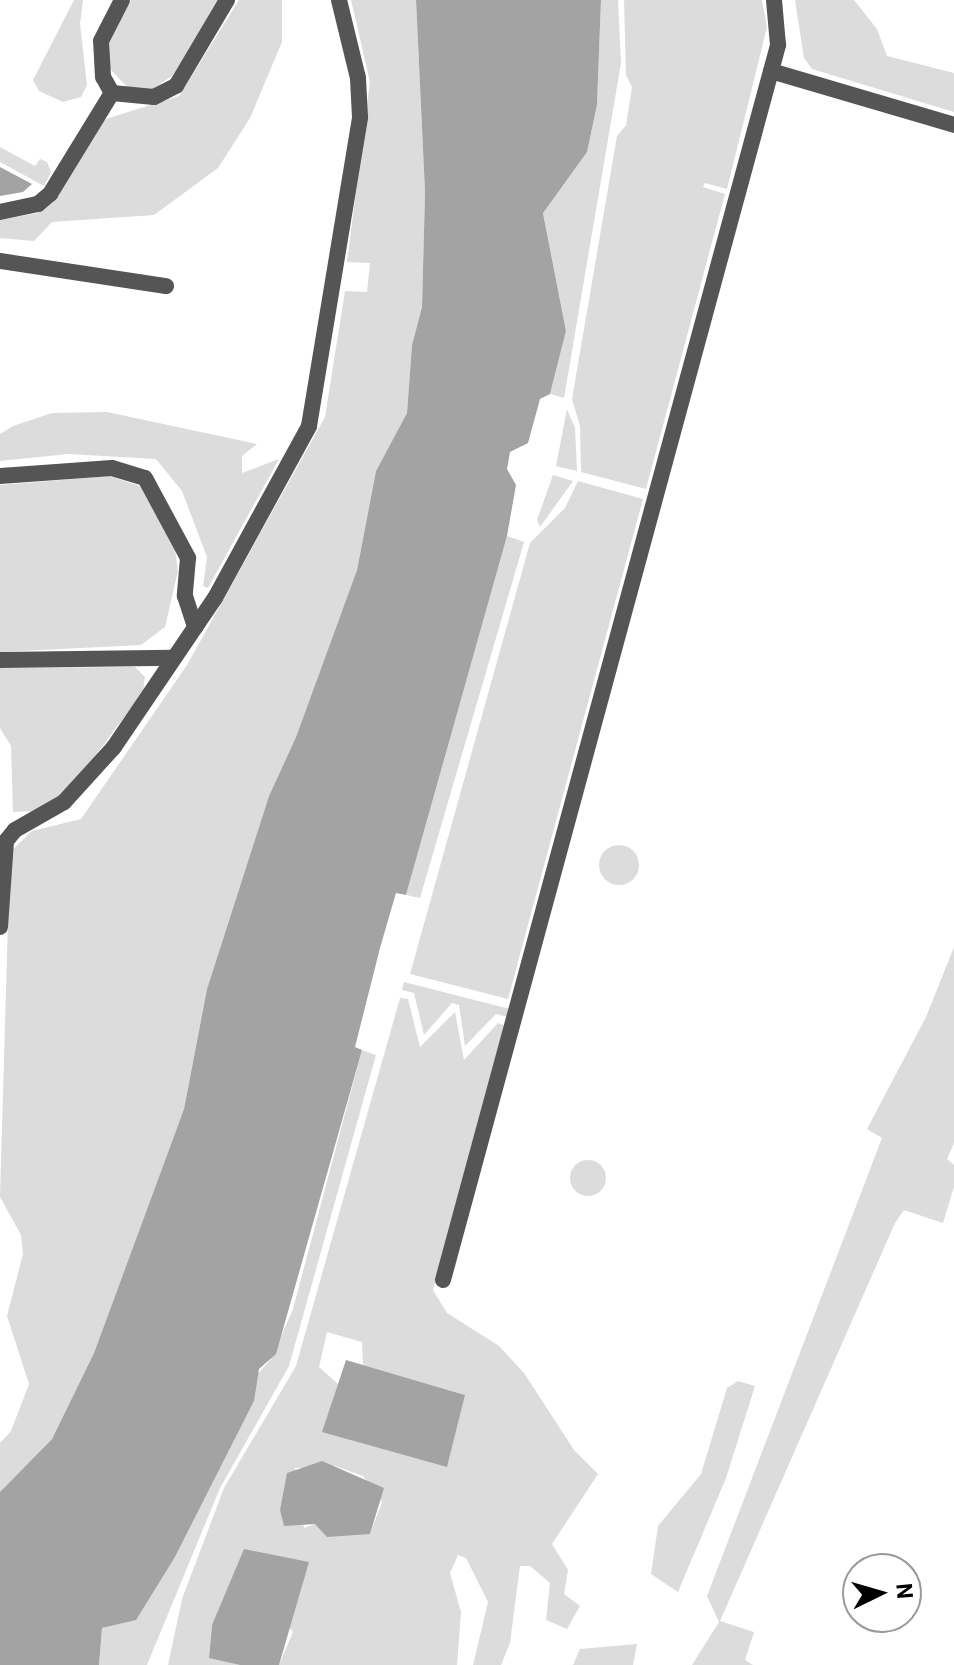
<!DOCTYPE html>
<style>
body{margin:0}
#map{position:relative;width:954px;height:1665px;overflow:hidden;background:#fff;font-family:Roboto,sans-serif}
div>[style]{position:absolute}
.green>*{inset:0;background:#dcdcdc}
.round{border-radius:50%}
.water>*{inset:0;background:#a3a3a3}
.minor>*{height:16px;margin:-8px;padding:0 8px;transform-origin:8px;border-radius:8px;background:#555}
span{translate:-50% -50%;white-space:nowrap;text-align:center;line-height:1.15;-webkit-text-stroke:6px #fff;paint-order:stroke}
.north{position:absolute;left:842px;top:1553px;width:80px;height:80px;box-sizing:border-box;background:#fff;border:2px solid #999;border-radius:50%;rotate:85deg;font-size:22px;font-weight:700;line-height:32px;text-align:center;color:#000}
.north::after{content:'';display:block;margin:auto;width:28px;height:36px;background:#000;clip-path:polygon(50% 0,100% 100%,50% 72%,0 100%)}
</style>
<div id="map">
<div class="green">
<div style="clip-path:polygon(74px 0,83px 0,80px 24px,87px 85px,81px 97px,63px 102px,39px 91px,33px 80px)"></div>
<div style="clip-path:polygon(131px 0,219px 0,173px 75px,150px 91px,130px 90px,110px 69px,110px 39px)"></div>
<div style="clip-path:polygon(239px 0,282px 0,282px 42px,250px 118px,218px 168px,154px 215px,52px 222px,34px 241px,0 238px,0 220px,38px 213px,57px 197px,96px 127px,106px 119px,179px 96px)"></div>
<div style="clip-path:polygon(351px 0,416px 0,425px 192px,422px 307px,412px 345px,407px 413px,376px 471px,357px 570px,296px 737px,269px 796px,207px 989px,184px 1109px,94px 1353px,52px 1439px,0 1492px,0 1443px,11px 1431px,29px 1384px,7px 1316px,23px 1254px,21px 1235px,0 1197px,10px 852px,32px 831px,81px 819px,187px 665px,325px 417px,345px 291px,367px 292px,370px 263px,347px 262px,370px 82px)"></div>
<div style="clip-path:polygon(601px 0,618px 0,621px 63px,564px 398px,550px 394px,566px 331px,543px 212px,587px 152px,597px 105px)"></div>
<div style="clip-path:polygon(624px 0,762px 0,767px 27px,727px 189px,705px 183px,703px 187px,725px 194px,646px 489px,581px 472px,580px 426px,572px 399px,617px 136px,626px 125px,632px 87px,626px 75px)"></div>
<div style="clip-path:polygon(795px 0,854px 0,877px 29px,887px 56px,954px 73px,954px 112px,812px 69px,804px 58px)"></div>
<div style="clip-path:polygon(0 147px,35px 166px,40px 159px,47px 162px,51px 172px,44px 186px,0 162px)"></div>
<div style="clip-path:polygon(567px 409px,575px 428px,577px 471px,556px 466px)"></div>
<div style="clip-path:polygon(107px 412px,257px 444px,242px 456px,242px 473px,279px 459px,208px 588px,203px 586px,207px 557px,182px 491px,156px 459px,68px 454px,0 461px,0 434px,13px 426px,52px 413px)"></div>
<div style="clip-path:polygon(553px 475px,573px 481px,540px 527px,537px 520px)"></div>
<div style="clip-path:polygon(110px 476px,145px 488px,175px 549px,178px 571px,165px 627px,141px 645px,0 652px,0 485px)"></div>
<div style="clip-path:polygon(578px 481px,643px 499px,508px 999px,410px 974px,530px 543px,565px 508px)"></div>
<div style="clip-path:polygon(507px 536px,524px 542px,420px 898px,406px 895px)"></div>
<div style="clip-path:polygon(135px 667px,145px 677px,143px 692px,68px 792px,37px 811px,13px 812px,11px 746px,0 728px,0 668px)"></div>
<div class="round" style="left:599px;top:845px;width:40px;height:40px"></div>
<div style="clip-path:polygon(954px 947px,954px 1143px,947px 1159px,954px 1165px,954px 1187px,943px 1223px,904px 1210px,895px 1223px,720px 1621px,754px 1632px,745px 1660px,753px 1665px,692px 1665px,719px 1622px,707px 1596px,882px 1138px,867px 1129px,926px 1017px)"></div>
<div style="clip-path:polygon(404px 982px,510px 1009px,508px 1017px,496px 1014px,465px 1046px,459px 1005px,452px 1003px,424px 1035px,414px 993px,402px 990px)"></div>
<div style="clip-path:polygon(evenodd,400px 998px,408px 999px,420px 1047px,455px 1012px,464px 1060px,498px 1023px,506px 1026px,433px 1290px,447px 1313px,499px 1346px,524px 1373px,574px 1450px,598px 1474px,552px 1544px,568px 1570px,564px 1594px,580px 1606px,567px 1629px,546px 1620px,550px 1583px,530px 1566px,520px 1566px,510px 1643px,501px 1665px,473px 1665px,488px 1602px,466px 1558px,458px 1555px,450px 1573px,461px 1612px,457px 1665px,279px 1665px,293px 1632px,239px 1569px,212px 1625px,209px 1657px,240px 1665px,168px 1665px,182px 1599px,224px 1488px,296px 1366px,400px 998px,327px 1332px,362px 1342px,363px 1365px,465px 1395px,323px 1432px,338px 1384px,319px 1367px,327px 1332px,400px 998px,335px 1466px,363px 1476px,382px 1502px,370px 1534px,324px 1530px,315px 1524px,304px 1528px,295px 1468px,335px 1466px)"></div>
<div style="clip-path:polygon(362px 1050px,376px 1055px,289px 1366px,220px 1488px,147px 1665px,99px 1665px,102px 1628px,136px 1619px,175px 1557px,254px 1401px,255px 1377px,271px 1359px,293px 1309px)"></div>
<div class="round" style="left:570px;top:1160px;width:36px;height:36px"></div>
<div style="clip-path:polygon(738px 1381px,755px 1386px,726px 1478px,678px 1592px,651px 1574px,658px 1526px,701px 1474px,727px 1388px)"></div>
<div style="clip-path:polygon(637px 1644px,633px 1665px,573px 1665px,580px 1649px)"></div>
</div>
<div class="water">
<div style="clip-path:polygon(416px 0,601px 0,597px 105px,587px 152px,543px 213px,566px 331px,550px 394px,540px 399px,528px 443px,510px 452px,507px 469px,516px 485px,507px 536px,406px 895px,396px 893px,380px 948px,355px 1047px,362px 1050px,276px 1354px,259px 1369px,254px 1401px,175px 1557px,136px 1620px,102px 1628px,99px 1665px,0 1665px,0 1492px,52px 1439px,94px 1353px,184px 1109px,207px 989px,269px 796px,296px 737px,357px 570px,376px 471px,407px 413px,412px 345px,422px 307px,425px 192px)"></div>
<div style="clip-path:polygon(0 167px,32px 184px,23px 192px,0 196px)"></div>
<div style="clip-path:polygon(346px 1360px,465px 1395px,447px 1467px,322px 1432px)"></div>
<div style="clip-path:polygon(322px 1461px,384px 1488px,370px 1534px,327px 1537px,315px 1524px,284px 1526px,280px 1510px,287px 1473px)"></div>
<div style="clip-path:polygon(244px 1549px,309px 1562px,279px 1665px,240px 1665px,209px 1658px,212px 1625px)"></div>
</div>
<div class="minor">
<div style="left:771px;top:71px;width:191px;rotate:16.4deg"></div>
<div style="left:112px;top:93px;width:18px;rotate:-119deg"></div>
<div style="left:103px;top:77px;width:36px;rotate:-93deg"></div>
<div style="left:101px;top:41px;width:46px;rotate:-62.9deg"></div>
<div style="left:0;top:212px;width:39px;rotate:-12deg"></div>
<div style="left:38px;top:204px;width:16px;rotate:-40deg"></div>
<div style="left:50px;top:194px;width:119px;rotate:-58.5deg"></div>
<div style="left:112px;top:93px;width:42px;rotate:5.4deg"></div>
<div style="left:154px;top:97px;width:25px;rotate:-27deg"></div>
<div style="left:176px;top:86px;width:100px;rotate:-59.3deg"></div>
<div style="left:0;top:261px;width:168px;rotate:8.6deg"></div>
<div style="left:0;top:476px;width:112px;rotate:-4.1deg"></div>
<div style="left:112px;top:468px;width:34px;rotate:17deg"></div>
<div style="left:145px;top:478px;width:91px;rotate:61.7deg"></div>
<div style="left:188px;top:558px;width:38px;rotate:95deg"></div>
<div style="left:185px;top:596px;width:33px;rotate:72deg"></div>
<div style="left:0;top:660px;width:174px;rotate:-0.7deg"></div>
<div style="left:0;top:927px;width:86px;rotate:-86deg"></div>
<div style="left:6px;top:841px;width:14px;rotate:-51deg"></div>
<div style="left:15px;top:830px;width:56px;rotate:-29.7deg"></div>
<div style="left:64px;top:802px;width:74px;rotate:-47.7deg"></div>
<div style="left:114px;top:747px;width:180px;rotate:-55.9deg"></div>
<div style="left:215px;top:598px;width:196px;rotate:-61.3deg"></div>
<div style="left:309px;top:426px;width:313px;rotate:-80.6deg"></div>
<div style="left:360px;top:117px;width:39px;rotate:-93deg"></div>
<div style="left:358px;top:78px;width:80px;rotate:-103.7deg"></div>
<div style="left:443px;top:1280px;width:1280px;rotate:-74.82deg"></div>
<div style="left:778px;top:45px;width:45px;rotate:-95.1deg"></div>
</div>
<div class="north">N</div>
</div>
